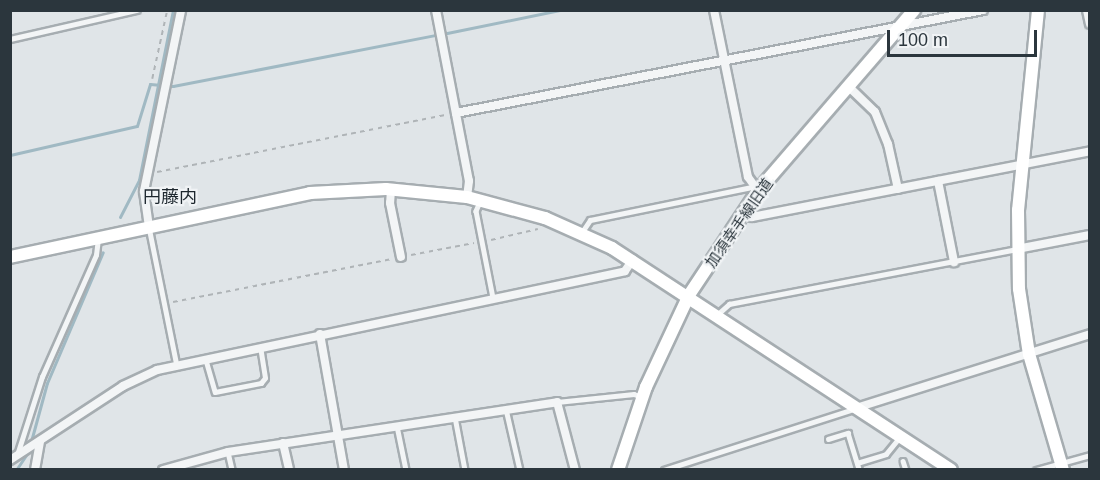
<!DOCTYPE html>
<meta charset="utf-8">
<style>
body{margin:0}
#map{position:relative;width:1100px;height:480px;overflow:hidden;background:#e0e5e8;font-family:Helvetica,"Noto Sans JP",sans-serif}
div>[style]{position:absolute}
.stream>*{height:3px;margin:-1.5px;padding:0 1.5px;transform-origin:1.5px;border-radius:1.5px;background:#a0b9c3}
.path>*{height:1.5px;margin-top:-0.75px;transform-origin:0;background:repeating-linear-gradient(90deg,#afb4b7 0 4.5px,transparent 0 9px)}
.roads{filter:drop-shadow(2px 0 #a6adb1) drop-shadow(-2px 0 #a6adb1) drop-shadow(0 2px #a6adb1) drop-shadow(0 -2px #a6adb1)}
.lane>*{height:4.5px;margin:-2.25px;padding:0 2.25px;transform-origin:2.25px;border-radius:2.25px;background:#f3f5f6}
.street>*{height:8px;margin:-4px;padding:0 4px;transform-origin:4px;border-radius:4px;background:#f3f5f6}
.secondary>*{height:12px;margin:-6px;padding:0 6px;transform-origin:6px;border-radius:6px;background:#fff}
span{translate:-50% -50%;white-space:nowrap;text-align:center;line-height:1.15;-webkit-text-stroke:4.5px #f0f3f5;paint-order:stroke}
.street-label{font-size:15px;color:#2b363d}
.quarter-label{font-size:18px;color:#1d272e}
.frame{position:absolute;inset:0;border:12px solid #2b363d;pointer-events:none}
.scale{position:absolute;left:887px;top:30px;width:150px;height:27px;box-sizing:border-box;border:3px solid #2b363d;border-top:0;padding-left:8px;font-size:18px;line-height:21px;white-space:nowrap;color:#2b363d;-webkit-text-stroke:4px #f0f3f5;paint-order:stroke}
</style>
<div id="map">
<div class="stream">
<div style="left:447px;top:33px;width:115px;rotate:-11.5deg"></div>
<div style="left:10px;top:155px;width:130px;rotate:-12.9deg"></div>
<div style="left:137px;top:126px;width:44px;rotate:-72.8deg"></div>
<div style="left:150px;top:84px;width:23px;rotate:5deg"></div>
<div style="left:173px;top:86px;width:268px;rotate:-11deg"></div>
<div style="left:120px;top:217px;width:42px;rotate:-62.8deg"></div>
<div style="left:139px;top:180px;width:173px;rotate:-78.7deg"></div>
<div style="left:30px;top:445px;width:64px;rotate:-74.7deg"></div>
<div style="left:47px;top:383px;width:142px;rotate:-66.9deg"></div>
<div style="left:16px;top:470px;width:22px;rotate:-56deg"></div>
</div>
<div class="path">
<div style="left:152px;top:79px;width:71px;rotate:-77.7deg"></div>
<div style="left:157px;top:172px;width:295px;rotate:-11.2deg"></div>
<div style="left:491px;top:240px;width:48px;rotate:-13.2deg"></div>
<div style="left:411px;top:255px;width:64px;rotate:-10.8deg"></div>
<div style="left:173px;top:302px;width:223px;rotate:-11.1deg"></div>
</div>
<div class="roads">
<div class="lane">
<div style="left:10px;top:39px;width:130px;rotate:-12.9deg"></div>
<div style="left:480px;top:202px;width:10px;rotate:114deg"></div>
<div style="left:476px;top:211px;width:89px;rotate:78.9deg"></div>
<div style="left:149px;top:227px;width:142px;rotate:78.6deg"></div>
<div style="left:582px;top:232px;width:14px;rotate:-56deg"></div>
<div style="left:590px;top:220px;width:165px;rotate:-11.5deg"></div>
<div style="left:718px;top:314px;width:15px;rotate:-42deg"></div>
<div style="left:729px;top:304px;width:293px;rotate:-10.8deg"></div>
<div style="left:206px;top:360px;width:33px;rotate:74deg"></div>
<div style="left:215px;top:392px;width:47px;rotate:-11.1deg"></div>
<div style="left:261px;top:383px;width:6px;rotate:-51deg"></div>
<div style="left:265px;top:378px;width:30px;rotate:-99deg"></div>
<div style="left:557px;top:402px;width:77px;rotate:-5.9deg"></div>
<div style="left:634px;top:394px;width:9px;rotate:21deg"></div>
<div style="left:506px;top:409px;width:63px;rotate:77.1deg"></div>
<div style="left:455px;top:417px;width:54px;rotate:79.3deg"></div>
<div style="left:397px;top:426px;width:45px;rotate:78.4deg"></div>
<div style="left:828px;top:439px;width:21px;rotate:-17deg"></div>
<div style="left:848px;top:433px;width:39px;rotate:73deg"></div>
<div style="left:18px;top:452px;width:79px;rotate:-72.3deg"></div>
<div style="left:42px;top:377px;width:133px;rotate:-66.1deg"></div>
<div style="left:96px;top:255px;width:16px;rotate:-83deg"></div>
<div style="left:228px;top:452px;width:18px;rotate:77deg"></div>
<div style="left:903px;top:461px;width:9px;rotate:72deg"></div>
<div style="left:857px;top:463px;width:30px;rotate:-17deg"></div>
<div style="left:886px;top:454px;width:21px;rotate:-51deg"></div>
<div style="left:664px;top:470px;width:200px;rotate:-17.8deg"></div>
<div style="left:1036px;top:470px;width:56px;rotate:-15.5deg"></div>
</div>
<div class="street">
<div style="left:436px;top:10px;width:174px;rotate:79.1deg"></div>
<div style="left:469px;top:181px;width:16px;rotate:97deg"></div>
<div style="left:714px;top:10px;width:170px;rotate:78.5deg"></div>
<div style="left:748px;top:177px;width:17px;rotate:54deg"></div>
<div style="left:1087px;top:10px;width:14px;rotate:78deg"></div>
<div style="left:848px;top:86px;width:37px;rotate:44deg"></div>
<div style="left:875px;top:112px;width:35px;rotate:68deg"></div>
<div style="left:888px;top:144px;width:46px;rotate:77.5deg"></div>
<div style="left:456px;top:113px;width:537px;rotate:-11.06deg"></div>
<div style="left:938px;top:181px;width:83px;rotate:78.8deg"></div>
<div style="left:391px;top:190px;width:13px;rotate:94deg"></div>
<div style="left:390px;top:203px;width:55px;rotate:78.5deg"></div>
<div style="left:744px;top:211px;width:10px;rotate:37deg"></div>
<div style="left:752px;top:217px;width:344px;rotate:-11deg"></div>
<div style="left:149px;top:227px;width:36px;rotate:-98deg"></div>
<div style="left:144px;top:191px;width:185px;rotate:-78.4deg"></div>
<div style="left:1017px;top:249px;width:74px;rotate:-10.9deg"></div>
<div style="left:320px;top:334px;width:138px;rotate:80deg"></div>
<div style="left:859px;top:407px;width:242px;rotate:-17.5deg"></div>
<div style="left:283px;top:443px;width:28px;rotate:77deg"></div>
<div style="left:10px;top:460px;width:135px;rotate:-33.2deg"></div>
<div style="left:123px;top:386px;width:38px;rotate:-25deg"></div>
<div style="left:157px;top:370px;width:478px;rotate:-11.9deg"></div>
<div style="left:625px;top:271px;width:14px;rotate:-56deg"></div>
<div style="left:35px;top:470px;width:29px;rotate:-80deg"></div>
<div style="left:163px;top:470px;width:67px;rotate:-15.5deg"></div>
<div style="left:228px;top:452px;width:333px;rotate:-8.6deg"></div>
<div style="left:557px;top:402px;width:70px;rotate:75.2deg"></div>
</div>
<div class="secondary">
<div style="left:1038px;top:10px;width:201px;rotate:95.7deg"></div>
<div style="left:1018px;top:210px;width:79px;rotate:89.3deg"></div>
<div style="left:1019px;top:289px;width:66px;rotate:81.3deg"></div>
<div style="left:1029px;top:354px;width:121px;rotate:73.7deg"></div>
<div style="left:10px;top:257px;width:307px;rotate:-12deg"></div>
<div style="left:310px;top:193px;width:76px;rotate:-3deg"></div>
<div style="left:386px;top:189px;width:81px;rotate:5.6deg"></div>
<div style="left:467px;top:197px;width:81px;rotate:15.1deg"></div>
<div style="left:545px;top:218px;width:73px;rotate:24.1deg"></div>
<div style="left:612px;top:248px;width:405px;rotate:33.2deg"></div>
<div style="left:618px;top:470px;width:88px;rotate:-71.4deg"></div>
<div style="left:646px;top:387px;width:102px;rotate:-64.9deg"></div>
<div style="left:689px;top:295px;width:125px;rotate:-56.4deg"></div>
<div style="left:758px;top:191px;width:239px;rotate:-49.2deg"></div>
</div>
</div>
<div class="street-label">
<span style="left:739px;top:223px;rotate:-55deg">加須幸手線旧道</span>
</div>
<div class="quarter-label">
<span style="left:170px;top:197px">円藤内</span>
</div>
<div class="frame"></div>
<div class="scale">100 m</div>
</div>
